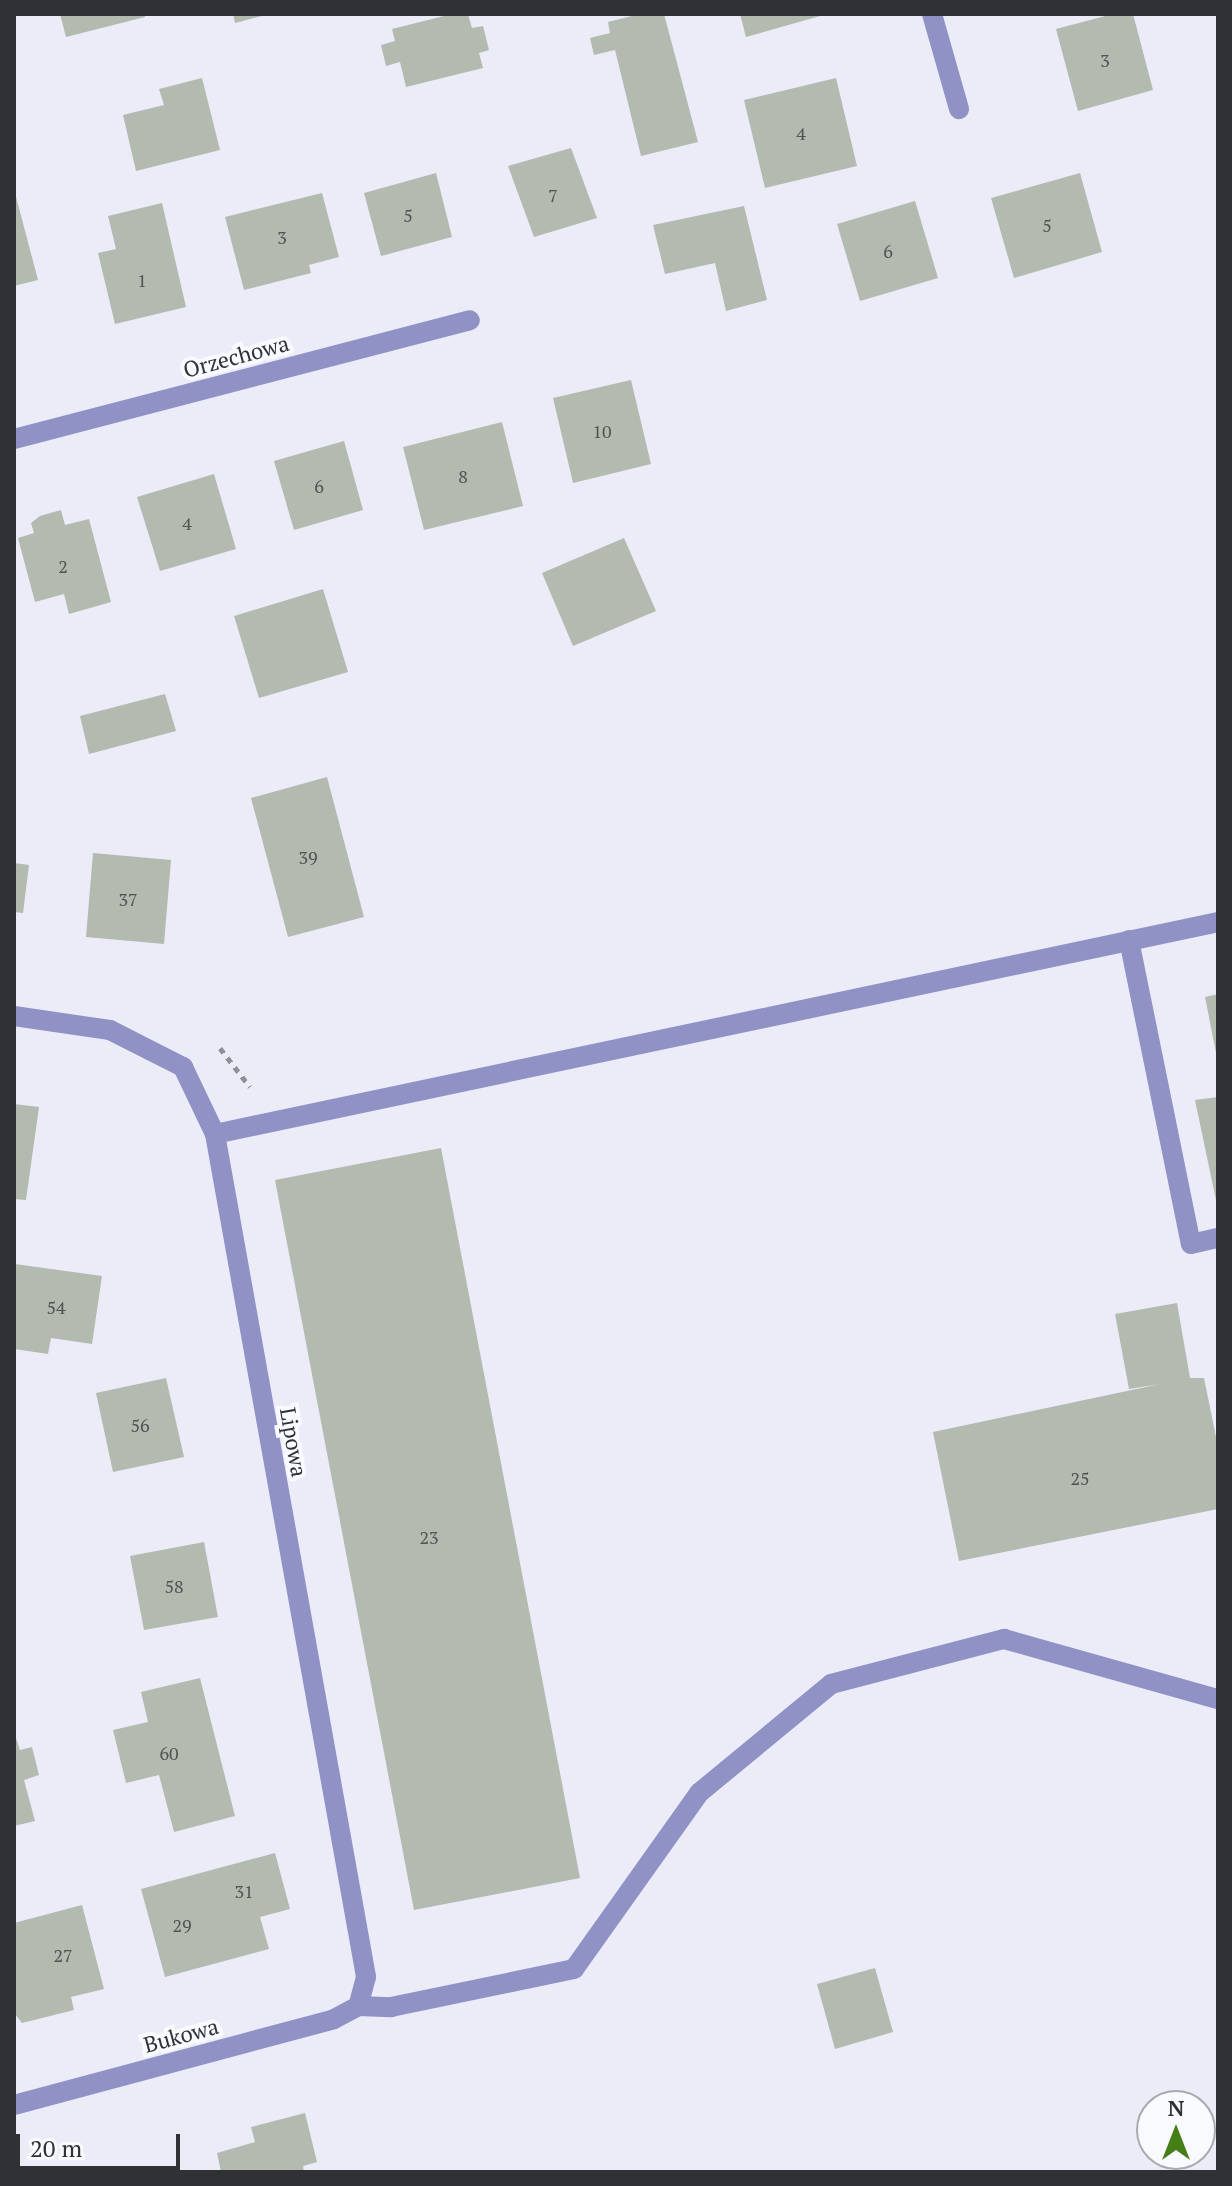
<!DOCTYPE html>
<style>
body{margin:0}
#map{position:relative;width:1232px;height:2186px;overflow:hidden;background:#ebecf8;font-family:"PT Serif",serif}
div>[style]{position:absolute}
.building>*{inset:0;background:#b3baaf}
.path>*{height:5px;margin-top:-2.5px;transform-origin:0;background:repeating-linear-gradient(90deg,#8e8f97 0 6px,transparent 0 12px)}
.minor>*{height:20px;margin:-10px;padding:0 10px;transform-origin:10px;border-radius:10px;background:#9092c5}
span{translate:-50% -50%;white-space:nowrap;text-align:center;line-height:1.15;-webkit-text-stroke:8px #f9faff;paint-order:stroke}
.number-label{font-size:18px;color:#515354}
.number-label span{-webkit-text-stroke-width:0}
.street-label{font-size:22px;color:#303135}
.frame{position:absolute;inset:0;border:16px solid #303135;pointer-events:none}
.north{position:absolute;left:1136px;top:2090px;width:80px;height:80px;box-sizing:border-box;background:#f9faff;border:2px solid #a9aaae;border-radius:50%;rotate:0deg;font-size:22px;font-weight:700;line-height:32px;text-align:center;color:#303135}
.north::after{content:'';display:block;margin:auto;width:28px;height:36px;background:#467f17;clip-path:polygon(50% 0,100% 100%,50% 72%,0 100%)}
.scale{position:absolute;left:16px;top:2134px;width:164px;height:36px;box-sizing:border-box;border:4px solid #303135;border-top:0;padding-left:10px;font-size:24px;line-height:28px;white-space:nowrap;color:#303135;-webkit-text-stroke:6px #f9faff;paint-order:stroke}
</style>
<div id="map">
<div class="building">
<div style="clip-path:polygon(60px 14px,144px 14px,145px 17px,66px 37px)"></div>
<div style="clip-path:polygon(233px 14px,266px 14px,266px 15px,235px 23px)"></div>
<div style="clip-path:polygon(452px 14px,468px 14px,472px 28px,483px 26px,489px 50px,479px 53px,483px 68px,406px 87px,400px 62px,386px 66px,381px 45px,395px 41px,392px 29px)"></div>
<div style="clip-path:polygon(640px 14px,664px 14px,698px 142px,641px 156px,615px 50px,594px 55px,590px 38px,610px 33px,608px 22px)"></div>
<div style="clip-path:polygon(740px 14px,819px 14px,820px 16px,746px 37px)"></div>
<div style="clip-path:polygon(1113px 14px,1133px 14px,1153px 90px,1078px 111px,1056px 29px)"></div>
<div style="clip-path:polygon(202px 78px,220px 150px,136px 171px,123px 115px,164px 105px,159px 89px)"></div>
<div style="clip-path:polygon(836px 78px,857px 166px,765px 188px,744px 100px)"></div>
<div style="clip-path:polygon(571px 148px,597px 218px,534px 237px,508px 166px)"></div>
<div style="clip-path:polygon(436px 173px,452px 237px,381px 256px,364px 193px)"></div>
<div style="clip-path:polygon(1080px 173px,1102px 252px,1014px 278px,991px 198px)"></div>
<div style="clip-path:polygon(14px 189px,38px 280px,14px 286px)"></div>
<div style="clip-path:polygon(322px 193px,339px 257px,309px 265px,311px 273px,244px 290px,225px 217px)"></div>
<div style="clip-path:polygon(915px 201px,938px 278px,860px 301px,837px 224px)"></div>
<div style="clip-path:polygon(162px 203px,186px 307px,115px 324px,98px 253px,116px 249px,108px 216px)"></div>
<div style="clip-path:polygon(744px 206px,767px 300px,726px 311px,715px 263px,665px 274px,653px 225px)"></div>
<div style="clip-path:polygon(631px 380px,651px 464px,573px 483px,553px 398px)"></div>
<div style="clip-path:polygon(502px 422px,523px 506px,424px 530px,403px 447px)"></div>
<div style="clip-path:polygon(344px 441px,363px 510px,294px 530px,274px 461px)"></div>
<div style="clip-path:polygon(214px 474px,236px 549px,160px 571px,137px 497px)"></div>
<div style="clip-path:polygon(61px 510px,65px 525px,89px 519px,111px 602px,69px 614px,64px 594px,35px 602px,18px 538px,34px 533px,31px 523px,40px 516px)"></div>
<div style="clip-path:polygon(624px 538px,656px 611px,573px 646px,542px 573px)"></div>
<div style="clip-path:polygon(323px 589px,348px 672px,259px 698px,234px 616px)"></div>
<div style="clip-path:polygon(165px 694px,176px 731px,89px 754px,80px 716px)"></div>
<div style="clip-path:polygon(327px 777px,364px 917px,288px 937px,251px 798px)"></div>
<div style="clip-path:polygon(93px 853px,171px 860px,164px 944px,86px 937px)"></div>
<div style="clip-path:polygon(14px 863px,29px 865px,23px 913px,14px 912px)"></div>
<div style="clip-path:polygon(1218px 994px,1218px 1057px,1217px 1058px,1205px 997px)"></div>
<div style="clip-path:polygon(1218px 1097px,1218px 1205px,1217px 1205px,1195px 1100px)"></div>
<div style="clip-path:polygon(14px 1104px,39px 1107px,26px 1200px,14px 1199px)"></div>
<div style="clip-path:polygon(441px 1148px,580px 1878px,414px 1910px,275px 1180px)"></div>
<div style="clip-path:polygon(15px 1264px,102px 1276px,92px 1344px,51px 1338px,48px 1354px,14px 1349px)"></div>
<div style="clip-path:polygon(1177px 1303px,1190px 1378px,1204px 1378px,1218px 1447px,1218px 1509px,959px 1561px,933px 1432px,1160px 1384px,1129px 1389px,1115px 1314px)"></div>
<div style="clip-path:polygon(166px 1378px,184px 1457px,113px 1472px,96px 1393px)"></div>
<div style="clip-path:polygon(204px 1542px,218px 1617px,144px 1630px,130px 1556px)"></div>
<div style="clip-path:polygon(200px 1678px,235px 1816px,174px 1832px,159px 1775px,126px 1783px,113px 1730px,148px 1722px,141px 1692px)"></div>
<div style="clip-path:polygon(14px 1732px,20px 1750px,32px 1747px,39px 1775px,24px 1780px,35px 1821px,14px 1826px)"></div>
<div style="clip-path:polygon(275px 1853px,290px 1909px,260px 1917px,269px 1949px,165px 1977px,141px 1889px)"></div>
<div style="clip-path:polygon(82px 1905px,104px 1989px,71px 1997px,74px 2010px,22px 2023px,14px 2013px,14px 1923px)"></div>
<div style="clip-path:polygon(875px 1968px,893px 2032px,835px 2049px,817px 1984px)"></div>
<div style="clip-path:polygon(305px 2113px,317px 2162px,303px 2166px,304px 2172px,221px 2172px,217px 2153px,255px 2142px,251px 2127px)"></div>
</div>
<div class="path">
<div style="left:220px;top:1048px;width:49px;rotate:52.4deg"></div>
</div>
<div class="minor">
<div style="left:932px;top:14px;width:99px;rotate:74.1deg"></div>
<div style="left:14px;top:439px;width:471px;rotate:-14.6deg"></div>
<div style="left:1129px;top:940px;width:310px;rotate:78.5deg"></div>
<div style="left:1191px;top:1244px;width:28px;rotate:-13deg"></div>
<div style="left:14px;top:1016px;width:97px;rotate:8.3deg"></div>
<div style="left:110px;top:1030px;width:82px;rotate:26.9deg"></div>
<div style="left:183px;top:1067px;width:74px;rotate:64.5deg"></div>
<div style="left:215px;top:1134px;width:856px;rotate:79.84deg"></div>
<div style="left:366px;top:1977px;width:30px;rotate:105deg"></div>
<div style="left:215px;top:1134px;width:1025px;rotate:-11.93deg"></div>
<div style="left:14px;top:2105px;width:331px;rotate:-15deg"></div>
<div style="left:334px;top:2019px;width:27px;rotate:-28deg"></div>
<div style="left:358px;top:2006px;width:33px;rotate:2deg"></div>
<div style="left:391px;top:2007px;width:187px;rotate:-11.7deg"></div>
<div style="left:574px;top:1969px;width:216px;rotate:-54.6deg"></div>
<div style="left:699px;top:1793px;width:171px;rotate:-39.5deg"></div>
<div style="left:831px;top:1684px;width:179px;rotate:-14.6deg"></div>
<div style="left:1004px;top:1639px;width:222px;rotate:15.7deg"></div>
</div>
<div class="number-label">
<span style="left:1105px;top:60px">3</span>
<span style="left:801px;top:133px">4</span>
<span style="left:553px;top:195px">7</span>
<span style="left:408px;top:215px">5</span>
<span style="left:1047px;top:225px">5</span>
<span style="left:282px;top:237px">3</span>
<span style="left:888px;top:251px">6</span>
<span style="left:142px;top:280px">1</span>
<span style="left:602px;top:431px">10</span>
<span style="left:463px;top:476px">8</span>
<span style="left:319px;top:486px">6</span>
<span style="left:187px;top:523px">4</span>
<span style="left:63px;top:566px">2</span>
<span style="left:308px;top:857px">39</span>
<span style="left:128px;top:899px">37</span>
<span style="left:56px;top:1307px">54</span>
<span style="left:140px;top:1425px">56</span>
<span style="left:1080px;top:1478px">25</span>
<span style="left:429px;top:1537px">23</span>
<span style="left:174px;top:1586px">58</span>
<span style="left:169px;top:1753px">60</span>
<span style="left:244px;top:1891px">31</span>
<span style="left:182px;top:1925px">29</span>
<span style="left:63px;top:1955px">27</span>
</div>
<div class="street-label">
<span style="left:236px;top:356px;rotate:-15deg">Orzechowa</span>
<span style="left:294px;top:1442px;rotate:80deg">Lipowa</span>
<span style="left:181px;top:2035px;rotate:-15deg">Bukowa</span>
</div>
<div class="frame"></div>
<div class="north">N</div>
<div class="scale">20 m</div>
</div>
